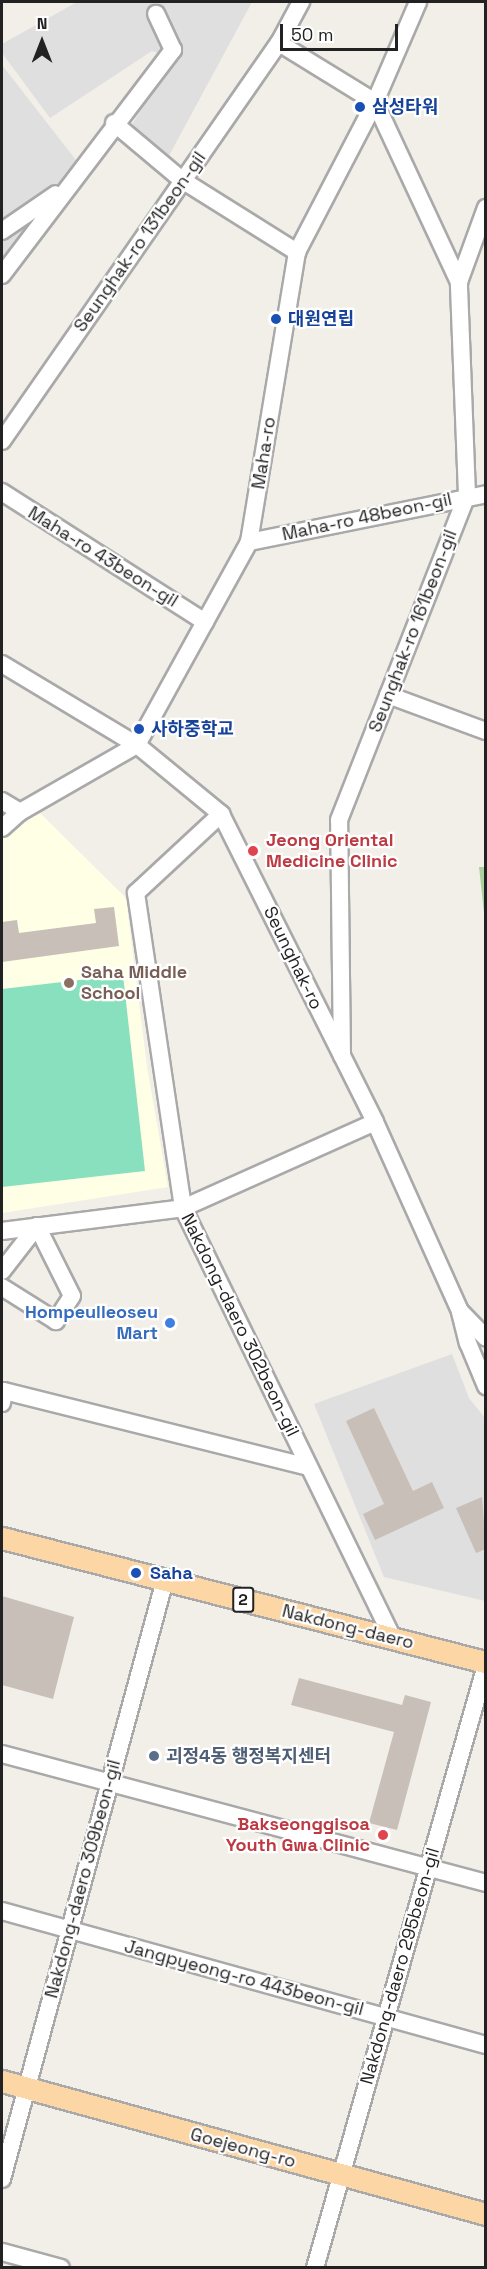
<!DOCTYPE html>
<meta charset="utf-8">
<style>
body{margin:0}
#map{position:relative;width:487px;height:2269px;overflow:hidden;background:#f2efe9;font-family:"Space Grotesk","Noto Sans KR",sans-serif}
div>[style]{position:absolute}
.residential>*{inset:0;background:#e0dfdf}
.education>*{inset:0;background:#ffffe5}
.forest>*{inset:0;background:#add19e}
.pitch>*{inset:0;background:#88e0be}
.building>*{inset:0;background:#c7bfb8}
.roads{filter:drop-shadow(2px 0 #a9a9a9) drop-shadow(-2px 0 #a9a9a9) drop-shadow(0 2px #a9a9a9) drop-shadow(0 -2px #a9a9a9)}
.minor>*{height:16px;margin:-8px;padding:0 8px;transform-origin:8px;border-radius:8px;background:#fff}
.major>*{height:21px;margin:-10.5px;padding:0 10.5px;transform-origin:10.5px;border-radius:10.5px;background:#fcd6a4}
.dots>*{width:16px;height:16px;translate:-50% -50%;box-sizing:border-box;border:3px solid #fff;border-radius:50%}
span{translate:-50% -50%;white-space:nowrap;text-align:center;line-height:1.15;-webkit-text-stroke:4.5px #fff;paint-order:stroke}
.shield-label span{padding:2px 4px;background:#fff;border:2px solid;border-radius:4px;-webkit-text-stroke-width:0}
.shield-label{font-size:16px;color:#222;font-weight:700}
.transit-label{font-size:18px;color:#164399;font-weight:700}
.left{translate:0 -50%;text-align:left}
.street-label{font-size:18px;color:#222}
.health-label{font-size:18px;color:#be3a42;font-weight:700}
.right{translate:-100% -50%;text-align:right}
.education-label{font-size:18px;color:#785e54;font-weight:700}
.shop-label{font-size:18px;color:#366cbe;font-weight:700}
.service-label{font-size:18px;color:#4e5e75;font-weight:700}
.frame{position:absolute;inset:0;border:3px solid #222;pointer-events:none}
.north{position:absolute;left:12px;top:12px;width:60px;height:60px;-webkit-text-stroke:4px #fff;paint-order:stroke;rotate:0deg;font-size:16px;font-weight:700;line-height:24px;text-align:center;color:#222}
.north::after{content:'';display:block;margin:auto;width:21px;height:27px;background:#222;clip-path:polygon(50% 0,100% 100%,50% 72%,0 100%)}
.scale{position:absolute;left:280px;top:24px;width:118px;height:27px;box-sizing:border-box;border:3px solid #222;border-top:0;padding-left:8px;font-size:18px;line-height:21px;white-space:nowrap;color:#222;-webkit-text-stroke:4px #fff;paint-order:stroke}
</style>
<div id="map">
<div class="residential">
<div style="clip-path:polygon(77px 2px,252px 2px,164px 165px,128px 131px,173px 58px,152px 51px,50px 118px,2px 53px,2px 44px)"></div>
<div style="clip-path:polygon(2px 65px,79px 164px,2px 268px)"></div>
<div style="clip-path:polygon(452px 1354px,469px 1398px,485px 1418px,485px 1601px,384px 1577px,314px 1404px)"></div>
</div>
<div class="education">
<div style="clip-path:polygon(39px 812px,126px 898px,147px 1067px,168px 1187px,2px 1213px,2px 835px,14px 821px)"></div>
</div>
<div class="forest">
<div style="clip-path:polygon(479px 867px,485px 867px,485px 922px)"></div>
</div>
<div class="pitch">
<div style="clip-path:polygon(123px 975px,145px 1171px,2px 1187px,2px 989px)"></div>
</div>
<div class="building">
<div style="clip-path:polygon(114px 907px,119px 946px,2px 962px,2px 922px,17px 920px,19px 933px,96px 923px,94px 909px)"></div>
<div style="clip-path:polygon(374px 1408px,413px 1491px,432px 1482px,444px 1508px,375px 1540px,363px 1514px,384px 1504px,346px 1421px)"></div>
<div style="clip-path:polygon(482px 1497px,486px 1549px,476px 1553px,456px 1508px)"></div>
<div style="clip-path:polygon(2px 1596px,74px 1617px,53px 1699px,2px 1685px)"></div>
<div style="clip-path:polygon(299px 1678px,402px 1705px,405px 1695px,431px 1702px,397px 1830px,369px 1823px,394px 1732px,291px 1705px)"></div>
</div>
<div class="roads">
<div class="minor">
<div style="left:279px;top:43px;width:113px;rotate:31.6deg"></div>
<div style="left:375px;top:102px;width:199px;rotate:65deg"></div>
<div style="left:114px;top:123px;width:89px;rotate:40deg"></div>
<div style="left:182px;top:180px;width:136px;rotate:32.1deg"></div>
<div style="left:2px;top:231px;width:65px;rotate:-34.4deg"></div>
<div style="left:2px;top:275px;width:283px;rotate:-52.8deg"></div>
<div style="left:173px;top:50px;width:40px;rotate:-115deg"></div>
<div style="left:2px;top:441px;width:485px;rotate:-55.2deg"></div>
<div style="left:279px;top:43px;width:47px;rotate:-61.8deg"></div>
<div style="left:2px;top:492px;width:241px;rotate:32.6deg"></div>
<div style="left:249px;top:542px;width:242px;rotate:-11.4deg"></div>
<div style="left:2px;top:664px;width:157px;rotate:31deg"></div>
<div style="left:137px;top:745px;width:109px;rotate:39.4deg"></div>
<div style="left:221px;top:814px;width:344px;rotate:63.4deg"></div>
<div style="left:375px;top:1122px;width:207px;rotate:65.8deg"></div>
<div style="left:460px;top:1311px;width:37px;rotate:46deg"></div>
<div style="left:388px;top:695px;width:104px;rotate:20.2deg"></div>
<div style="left:2px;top:801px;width:21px;rotate:31deg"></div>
<div style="left:221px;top:814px;width:116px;rotate:137.1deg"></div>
<div style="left:136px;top:893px;width:318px;rotate:81.5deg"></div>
<div style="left:183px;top:1208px;width:479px;rotate:64deg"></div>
<div style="left:2px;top:828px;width:24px;rotate:-42deg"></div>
<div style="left:20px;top:812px;width:135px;rotate:-29.8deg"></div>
<div style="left:137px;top:745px;width:232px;rotate:-61.1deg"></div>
<div style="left:249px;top:542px;width:294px;rotate:-80.6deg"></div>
<div style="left:297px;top:252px;width:169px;rotate:-62.5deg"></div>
<div style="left:375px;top:102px;width:109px;rotate:-66.7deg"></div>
<div style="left:342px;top:1056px;width:236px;rotate:-90.7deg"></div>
<div style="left:339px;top:820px;width:349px;rotate:-68.5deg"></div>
<div style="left:467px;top:495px;width:213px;rotate:-92.2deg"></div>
<div style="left:459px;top:282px;width:79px;rotate:-70deg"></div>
<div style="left:2px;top:1231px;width:182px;rotate:-7.2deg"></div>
<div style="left:183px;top:1208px;width:210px;rotate:-24.1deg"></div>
<div style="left:2px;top:1271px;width:57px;rotate:-52.1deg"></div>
<div style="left:37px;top:1226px;width:78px;rotate:63.4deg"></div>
<div style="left:72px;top:1296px;width:30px;rotate:123deg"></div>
<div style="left:56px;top:1321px;width:64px;rotate:-147.8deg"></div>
<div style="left:460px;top:1312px;width:32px;rotate:76deg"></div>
<div style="left:468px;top:1343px;width:47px;rotate:67.3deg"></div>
<div style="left:2px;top:1403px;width:12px;rotate:-81deg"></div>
<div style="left:4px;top:1391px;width:314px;rotate:14deg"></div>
<div style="left:2px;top:1754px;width:501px;rotate:14.92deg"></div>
<div style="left:2px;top:1911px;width:502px;rotate:15.48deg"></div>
<div style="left:2px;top:2179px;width:621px;rotate:-74.78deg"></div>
<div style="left:2px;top:2252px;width:61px;rotate:15.2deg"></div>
<div style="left:315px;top:2268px;width:627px;rotate:-74.17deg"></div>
</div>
<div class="major">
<div style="left:2px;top:1538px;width:500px;rotate:14.4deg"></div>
<div style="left:2px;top:2081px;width:502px;rotate:15.37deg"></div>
</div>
</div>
<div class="dots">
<div style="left:360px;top:107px;background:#1a4fb4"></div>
<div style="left:276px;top:319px;background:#1a4fb4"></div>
<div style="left:139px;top:729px;background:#1a4fb4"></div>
<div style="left:253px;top:851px;background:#e0444e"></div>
<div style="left:69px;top:983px;background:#8d6e63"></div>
<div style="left:170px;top:1323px;background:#3f7fe0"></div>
<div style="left:136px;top:1573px;background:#1a4fb4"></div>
<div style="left:154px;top:1756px;background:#5c6f8a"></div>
<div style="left:383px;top:1835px;background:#e0444e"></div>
</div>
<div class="shield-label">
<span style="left:243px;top:1600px">2</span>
</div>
<div class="transit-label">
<span class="left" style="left:372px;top:107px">삼성타워</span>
<span class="left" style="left:288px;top:319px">대원연립</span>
<span class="left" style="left:151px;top:729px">사하중학교</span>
<span class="left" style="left:150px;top:1573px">Saha</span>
</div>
<div class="street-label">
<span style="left:140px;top:242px;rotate:-55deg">Seunghak-ro 131beon-gil</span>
<span style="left:264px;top:453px;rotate:-81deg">Maha-ro</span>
<span style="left:367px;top:517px;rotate:-12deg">Maha-ro 48beon-gil</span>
<span style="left:103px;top:557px;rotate:32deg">Maha-ro 43beon-gil</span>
<span style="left:413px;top:631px;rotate:-69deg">Seunghak-ro 161beon-gil</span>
<span style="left:293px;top:958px;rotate:64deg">Seunghak-ro</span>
<span style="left:240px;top:1325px;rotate:64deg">Nakdong-daero 302beon-gil</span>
<span style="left:348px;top:1627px;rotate:14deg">Nakdong-daero</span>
<span style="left:83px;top:1879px;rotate:-75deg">Nakdong-daero 309beon-gil</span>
<span style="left:400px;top:1966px;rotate:-74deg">Nakdong-daero 295beon-gil</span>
<span style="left:244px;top:1978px;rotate:15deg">Jangpyeong-ro 443beon-gil</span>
<span style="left:243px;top:2148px;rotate:15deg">Goejeong-ro</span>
</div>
<div class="health-label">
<span class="left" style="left:266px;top:851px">Jeong Oriental<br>Medicine Clinic</span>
<span class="right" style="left:370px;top:1835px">Bakseonggisoa<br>Youth Gwa Clinic</span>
</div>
<div class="education-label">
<span class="left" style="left:81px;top:983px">Saha Middle<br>School</span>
</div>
<div class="shop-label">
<span class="right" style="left:158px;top:1323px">Hompeulleoseu<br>Mart</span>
</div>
<div class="service-label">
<span class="left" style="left:166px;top:1756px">괴정4동 행정복지센터</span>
</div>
<div class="frame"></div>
<div class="north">N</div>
<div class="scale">50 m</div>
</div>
